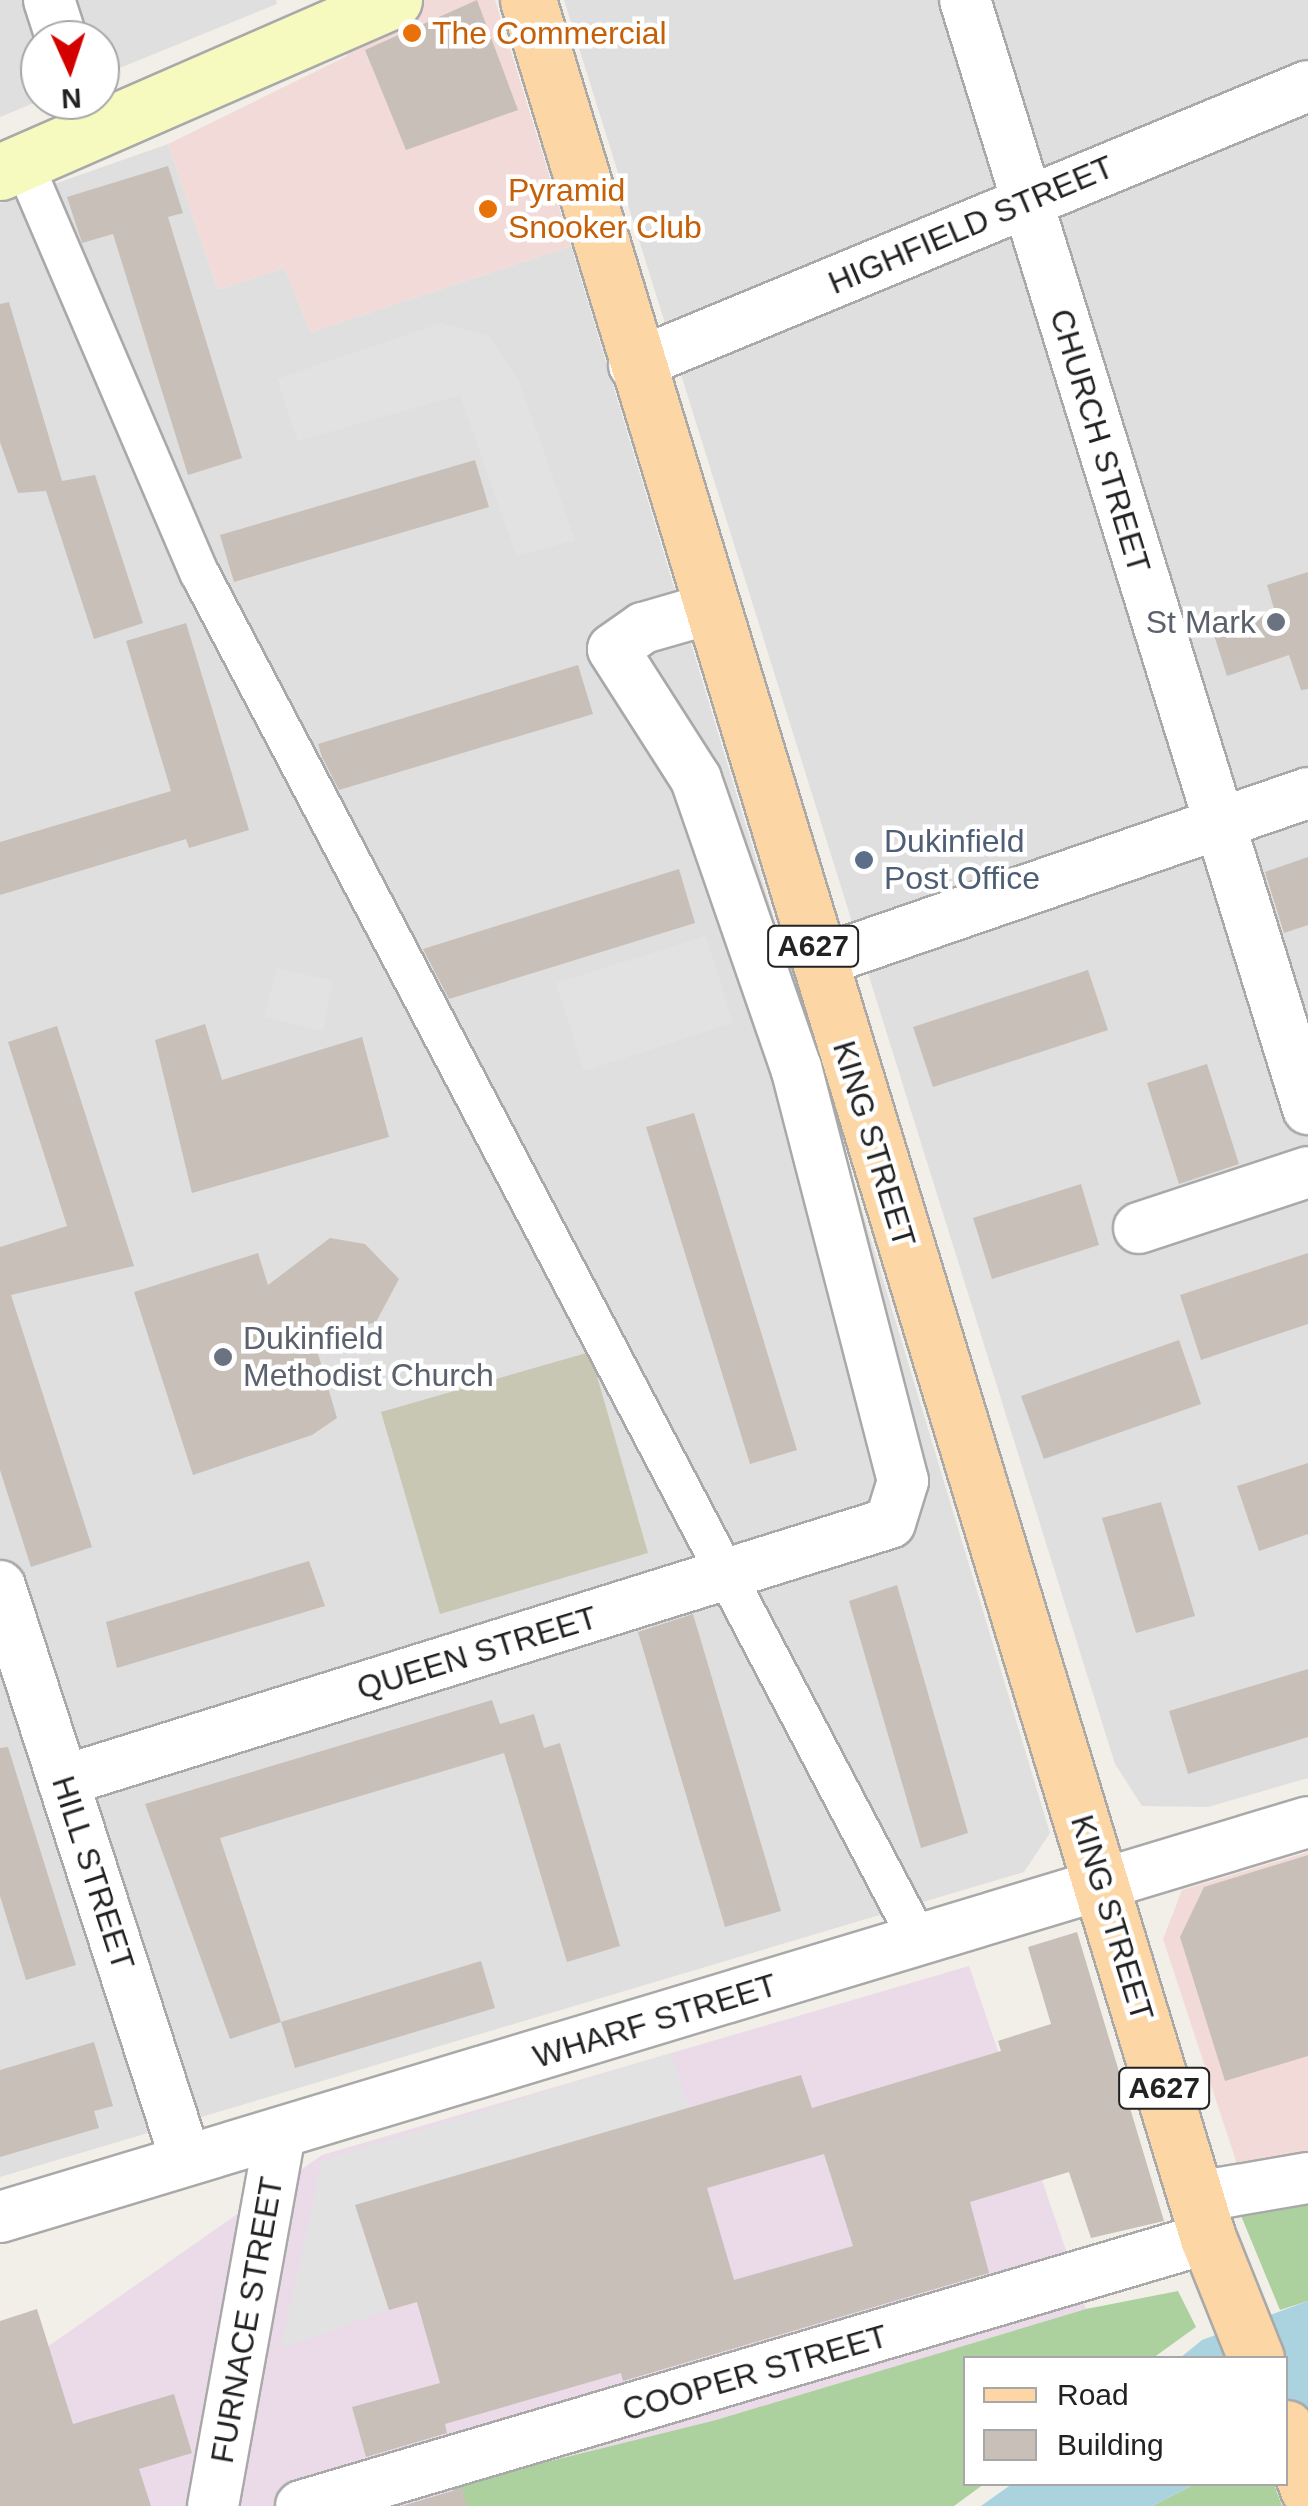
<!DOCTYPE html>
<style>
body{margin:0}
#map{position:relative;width:1308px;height:2506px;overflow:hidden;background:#f2efe9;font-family:Arial,sans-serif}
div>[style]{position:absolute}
.residential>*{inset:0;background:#e0dfdf}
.commercial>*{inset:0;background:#f2dad9}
.industrial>*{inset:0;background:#ebdbe8}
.construction>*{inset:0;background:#c7c7b4}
.forest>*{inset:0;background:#add19e}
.parking>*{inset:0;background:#e2e2e2}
.water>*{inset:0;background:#aad3df}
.building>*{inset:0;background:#c7bfb8}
.roads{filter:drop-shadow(2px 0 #a9a9a9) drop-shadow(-2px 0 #a9a9a9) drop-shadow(0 2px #a9a9a9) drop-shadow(0 -2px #a9a9a9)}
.pedestrian>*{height:38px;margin:-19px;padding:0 19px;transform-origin:19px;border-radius:19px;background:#fff}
.minor>*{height:50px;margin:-25px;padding:0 25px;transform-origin:25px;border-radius:25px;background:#fff}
.secondary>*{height:55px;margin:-27.5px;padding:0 27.5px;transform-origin:27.5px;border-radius:27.5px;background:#f7fabf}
.primary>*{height:55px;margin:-27.5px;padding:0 27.5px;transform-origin:27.5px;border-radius:27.5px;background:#fcd6a4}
.dots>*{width:28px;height:28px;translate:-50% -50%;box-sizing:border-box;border:5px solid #fff;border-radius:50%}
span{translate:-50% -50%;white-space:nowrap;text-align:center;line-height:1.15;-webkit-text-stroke:9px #fff;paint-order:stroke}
.shield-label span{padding:2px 8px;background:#fff;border:2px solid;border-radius:8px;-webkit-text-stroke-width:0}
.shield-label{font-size:30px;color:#222;font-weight:700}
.food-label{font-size:32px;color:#c56008}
.left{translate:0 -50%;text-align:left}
.street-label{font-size:32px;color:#222}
.worship-label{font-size:32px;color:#5b616d}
.right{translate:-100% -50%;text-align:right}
.service-label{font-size:32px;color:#4e5e75}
.legend{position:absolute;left:963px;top:2356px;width:325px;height:130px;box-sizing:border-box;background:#fff;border:2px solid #a7a7a7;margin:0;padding:12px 18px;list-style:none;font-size:30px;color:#222}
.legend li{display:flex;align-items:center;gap:20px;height:50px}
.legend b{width:50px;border:2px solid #a7a7a7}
.north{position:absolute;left:20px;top:20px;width:100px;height:100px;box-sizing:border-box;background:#fff;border:2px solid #a7a7a7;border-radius:50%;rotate:177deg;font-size:28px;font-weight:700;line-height:40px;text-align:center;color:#222}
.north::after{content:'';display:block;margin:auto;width:35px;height:45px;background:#d40000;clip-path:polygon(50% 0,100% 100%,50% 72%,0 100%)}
</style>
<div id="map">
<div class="residential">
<div style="clip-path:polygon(0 0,276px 0,277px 4px,100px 76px,100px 40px,40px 40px,41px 100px,0 117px)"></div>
<div style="clip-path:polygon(564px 0,1308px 0,1308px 1778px,1208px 1807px,1142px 1806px,1115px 1764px)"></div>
<div style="clip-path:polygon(168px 144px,218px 290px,284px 268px,311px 332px,571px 246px,1050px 1833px,1024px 1872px,0 2177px,0 203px)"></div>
</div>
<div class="commercial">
<div style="clip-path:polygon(331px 0,495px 0,571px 246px,311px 332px,284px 268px,218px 290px,168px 144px,347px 56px)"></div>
<div style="clip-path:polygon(1308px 1852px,1308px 2156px,1238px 2167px,1163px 1939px,1182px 1890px)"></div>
</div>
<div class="industrial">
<div style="clip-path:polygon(969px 1966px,1086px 2309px,716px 2420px,453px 2485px,457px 2506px,0 2506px,0 2380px,322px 2155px)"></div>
</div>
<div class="construction">
<div style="clip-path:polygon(590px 1352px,648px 1553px,440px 1614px,381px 1412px)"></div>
</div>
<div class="forest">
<div style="clip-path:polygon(1308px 2205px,1308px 2301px,1280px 2310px,1239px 2211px)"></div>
<div style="clip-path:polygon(1178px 2291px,1196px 2327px,1153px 2358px,966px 2358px,966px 2484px,984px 2484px,954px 2506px,457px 2506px,453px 2485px,716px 2420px,1086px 2309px)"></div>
<div style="clip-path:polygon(1195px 2484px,1274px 2484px,1282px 2506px,1152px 2506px)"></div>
</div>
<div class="parking">
<div style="clip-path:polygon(441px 323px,489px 336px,519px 381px,575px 540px,516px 556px,460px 395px,298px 441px,277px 379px)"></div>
<div style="clip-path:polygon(706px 936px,733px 1023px,584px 1071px,556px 983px)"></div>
<div style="clip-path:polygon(277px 968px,333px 981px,323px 1031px,264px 1017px)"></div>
<div style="clip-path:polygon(671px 2053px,690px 2111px,355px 2205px,389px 2310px,281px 2348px,322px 2161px)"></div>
</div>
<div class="water">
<div style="clip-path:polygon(1308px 2301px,1308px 2423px,1286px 2435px,1286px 2358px,1180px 2358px,1202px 2340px)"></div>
<div style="clip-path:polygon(1012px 2484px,1195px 2484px,1152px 2506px,981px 2506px)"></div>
</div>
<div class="building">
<div style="clip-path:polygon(477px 0,518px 110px,406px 150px,365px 50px)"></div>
<div style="clip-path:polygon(168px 166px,183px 213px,168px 217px,242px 458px,188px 475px,113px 234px,82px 243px,67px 197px)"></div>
<div style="clip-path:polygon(9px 302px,62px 481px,95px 475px,143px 623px,94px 639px,46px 491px,18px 493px,0 442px,0 304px)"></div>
<div style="clip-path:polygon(475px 460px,489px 507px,234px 582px,220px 535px)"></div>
<div style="clip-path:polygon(1308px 572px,1308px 689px,1301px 690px,1289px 655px,1227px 676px,1213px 632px,1275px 612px,1267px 585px)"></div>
<div style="clip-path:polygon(186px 623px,249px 830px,189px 848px,186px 839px,0 895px,0 842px,171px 791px,126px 641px)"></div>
<div style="clip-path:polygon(578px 665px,593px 714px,339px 790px,322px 757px,318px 744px)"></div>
<div style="clip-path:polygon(1308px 857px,1308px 925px,1284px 933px,1265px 872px)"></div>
<div style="clip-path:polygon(679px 869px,695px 923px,449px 999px,423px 949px)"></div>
<div style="clip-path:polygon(1088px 970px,1108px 1030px,933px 1087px,913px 1027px)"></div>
<div style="clip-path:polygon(205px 1024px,222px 1080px,362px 1037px,389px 1137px,192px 1193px,155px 1040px)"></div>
<div style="clip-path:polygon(57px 1026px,134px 1266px,11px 1295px,92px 1547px,31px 1567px,0 1470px,0 1247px,67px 1226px,8px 1042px)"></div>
<div style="clip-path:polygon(1207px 1064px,1239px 1164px,1179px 1184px,1147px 1083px)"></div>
<div style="clip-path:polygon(694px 1113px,797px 1450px,750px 1464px,646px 1127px)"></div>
<div style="clip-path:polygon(1081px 1184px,1099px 1245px,992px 1279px,973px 1218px)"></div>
<div style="clip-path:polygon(330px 1238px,365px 1244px,399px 1279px,376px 1322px,314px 1340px,337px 1418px,312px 1435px,193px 1475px,134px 1292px,258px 1253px,268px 1285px)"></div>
<div style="clip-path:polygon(1308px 1253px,1308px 1324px,1201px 1360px,1180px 1295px)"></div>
<div style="clip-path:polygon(1179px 1340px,1201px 1404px,1044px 1459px,1021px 1396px)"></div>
<div style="clip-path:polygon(1308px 1463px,1308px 1534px,1259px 1551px,1237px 1486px)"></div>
<div style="clip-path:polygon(1161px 1502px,1195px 1616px,1136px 1633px,1102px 1518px)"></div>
<div style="clip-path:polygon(309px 1561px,325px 1606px,117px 1668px,106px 1622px)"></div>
<div style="clip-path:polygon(897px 1585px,968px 1833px,921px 1848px,849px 1601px)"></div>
<div style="clip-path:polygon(693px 1614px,781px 1911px,725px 1927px,638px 1632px)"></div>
<div style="clip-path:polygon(1308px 1669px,1308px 1737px,1188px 1774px,1169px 1711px)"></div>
<div style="clip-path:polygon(492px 1700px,500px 1724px,534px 1714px,544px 1748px,560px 1743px,620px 1946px,567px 1962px,504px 1753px,220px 1838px,281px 2022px,230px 2039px,145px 1804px)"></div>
<div style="clip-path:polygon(8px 1747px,76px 1965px,26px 1980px,0 1896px,0 1748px)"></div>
<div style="clip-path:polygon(1308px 1855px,1308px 2056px,1225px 2081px,1180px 1937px,1204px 1887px)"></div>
<div style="clip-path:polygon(evenodd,1077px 1932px,1164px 2221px,1091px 2238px,1069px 2172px,970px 2202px,989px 2273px,623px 2381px,621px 2373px,445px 2424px,447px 2433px,366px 2457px,352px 2407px,440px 2383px,417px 2302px,389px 2310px,355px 2205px,801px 2075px,812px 2108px,1001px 2051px,998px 2041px,1051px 2024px,1028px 1947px,1077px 1932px,824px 2154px,853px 2246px,734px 2280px,707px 2188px,824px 2154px)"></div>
<div style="clip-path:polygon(481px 1961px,495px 2008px,295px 2068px,281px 2022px)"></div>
<div style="clip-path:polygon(94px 2042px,113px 2106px,94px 2111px,99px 2128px,0 2157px,0 2070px)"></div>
<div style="clip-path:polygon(37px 2309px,73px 2424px,174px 2394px,192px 2453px,139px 2469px,151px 2506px,0 2506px,0 2321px)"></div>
<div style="clip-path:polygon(462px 2488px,467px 2506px,402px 2506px)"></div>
</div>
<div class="roads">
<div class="pedestrian">
<div style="left:23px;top:162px;width:448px;rotate:66.8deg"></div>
<div style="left:200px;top:574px;width:1547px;rotate:62.26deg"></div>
</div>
<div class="minor">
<div style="left:49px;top:0;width:42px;rotate:72deg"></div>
<div style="left:965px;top:0;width:1161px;rotate:72.81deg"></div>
<div style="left:634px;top:365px;width:729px;rotate:-22.49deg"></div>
<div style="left:818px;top:962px;width:518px;rotate:-19.03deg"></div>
<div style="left:1139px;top:1228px;width:178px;rotate:-18.3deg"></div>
<div style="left:0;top:1586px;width:603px;rotate:72.05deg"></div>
<div style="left:63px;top:1781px;width:866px;rotate:-17.33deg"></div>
<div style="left:890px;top:1523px;width:44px;rotate:-72.8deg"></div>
<div style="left:903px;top:1481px;width:427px;rotate:-104.5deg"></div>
<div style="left:796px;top:1068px;width:306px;rotate:-109.1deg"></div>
<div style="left:696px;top:779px;width:154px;rotate:-122.6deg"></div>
<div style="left:613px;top:649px;width:37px;rotate:-35deg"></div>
<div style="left:643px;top:628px;width:69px;rotate:-16.1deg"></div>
<div style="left:1197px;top:2197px;width:113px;rotate:-9.7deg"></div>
<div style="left:0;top:2217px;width:1366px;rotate:-16.8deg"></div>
<div style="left:213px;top:2506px;width:379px;rotate:-79.8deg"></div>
<div style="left:301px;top:2506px;width:946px;rotate:-16.46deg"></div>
</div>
<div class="secondary">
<div style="left:0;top:172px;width:430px;rotate:-23.6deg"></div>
</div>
<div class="primary">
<div style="left:528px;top:0;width:2339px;rotate:73.1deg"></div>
<div style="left:1208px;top:2238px;width:129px;rotate:68.2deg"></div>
<div style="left:1286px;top:2428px;width:65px;rotate:70.2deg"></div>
</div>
</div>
<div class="dots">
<div style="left:412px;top:33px;background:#e8710a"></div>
<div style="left:488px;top:209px;background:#e8710a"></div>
<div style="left:1276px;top:622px;background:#6b7280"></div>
<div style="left:864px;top:860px;background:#5c6f8a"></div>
<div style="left:223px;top:1357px;background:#6b7280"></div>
</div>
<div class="shield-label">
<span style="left:813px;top:946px">A627</span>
<span style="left:1164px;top:2088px">A627</span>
</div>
<div class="food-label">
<span class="left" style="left:432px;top:33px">The Commercial</span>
<span class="left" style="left:508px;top:209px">Pyramid<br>Snooker Club</span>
</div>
<div class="street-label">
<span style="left:971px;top:225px;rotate:-23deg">HIGHFIELD STREET</span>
<span style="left:1100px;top:441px;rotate:73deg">CHURCH STREET</span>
<span style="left:874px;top:1144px;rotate:73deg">KING STREET</span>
<span style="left:477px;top:1653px;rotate:-17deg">QUEEN STREET</span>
<span style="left:93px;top:1873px;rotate:72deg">HILL STREET</span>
<span style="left:1112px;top:1918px;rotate:73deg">KING STREET</span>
<span style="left:655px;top:2021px;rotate:-17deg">WHARF STREET</span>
<span style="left:247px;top:2320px;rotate:-80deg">FURNACE STREET</span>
<span style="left:755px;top:2373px;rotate:-16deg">COOPER STREET</span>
</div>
<div class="worship-label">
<span class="right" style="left:1256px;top:622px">St Mark</span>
<span class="left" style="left:243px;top:1357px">Dukinfield<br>Methodist Church</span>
</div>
<div class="service-label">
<span class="left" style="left:884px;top:860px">Dukinfield<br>Post Office</span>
</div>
<ul class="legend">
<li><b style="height:12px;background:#fcd6a4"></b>Road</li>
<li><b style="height:28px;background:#c7bfb8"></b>Building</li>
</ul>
<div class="north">N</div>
</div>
